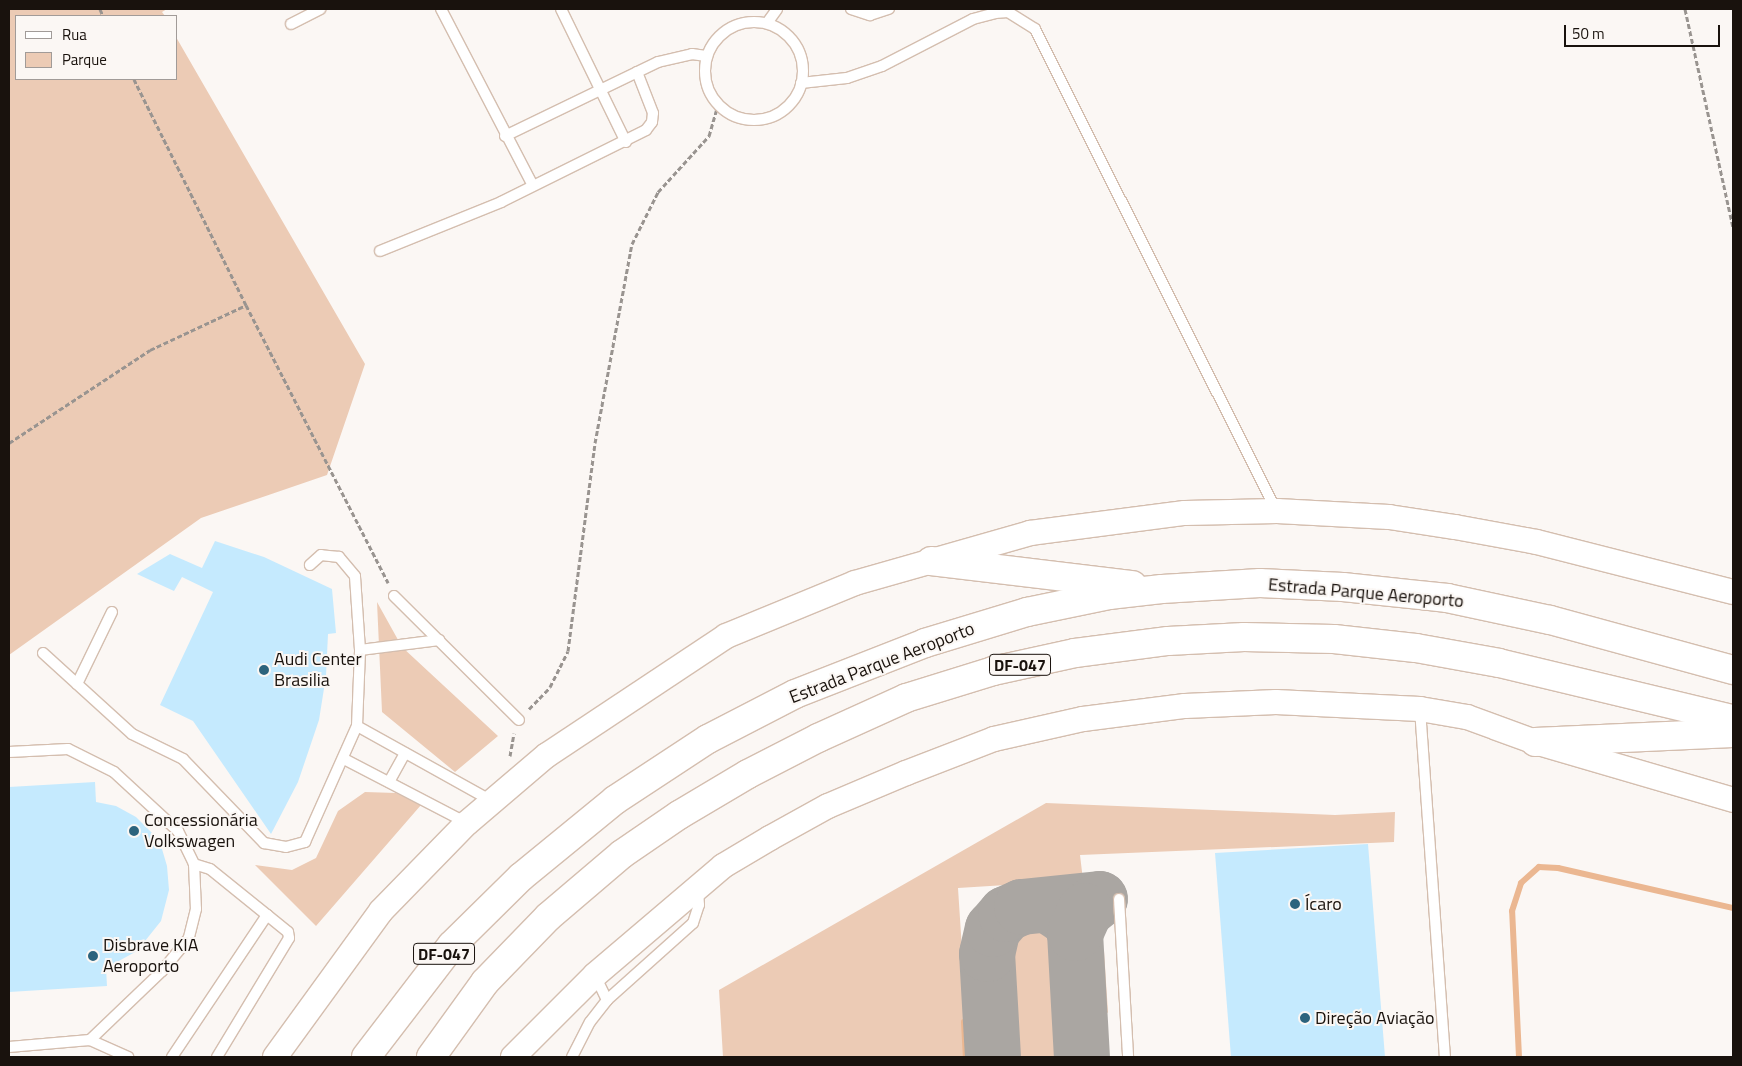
<!DOCTYPE html>
<meta charset="utf-8">
<style>
body{margin:0}
#map{position:relative;width:1742px;height:1066px;overflow:hidden;background:#fbf7f4;font-family:"Titillium Web",sans-serif}
div>[style]{position:absolute}
.green>*{inset:0;background:#eccbb5}
.stream>*{height:6px;margin:-3px;padding:0 3px;transform-origin:3px;border-radius:3px;background:#ebb791}
.taxiway>*{height:56px;margin:-28px;padding:0 28px;transform-origin:28px;border-radius:28px;background:#aaa6a2}
.building>*{inset:0;background:#c5eafe}
.path>*{height:3px;margin-top:-1.5px;transform-origin:0;background:repeating-linear-gradient(90deg,#999490 0 5px,transparent 0 7.5px)}
.roads{filter:drop-shadow(1px 0 #d4beaf) drop-shadow(-1px 0 #d4beaf) drop-shadow(0 1px #d4beaf) drop-shadow(0 -1px #d4beaf)}
.service>*{height:10px;margin:-5px;padding:0 5px;transform-origin:5px;border-radius:5px;background:#fff}
.service>.ring{margin:-5px;padding:0;box-sizing:content-box;background:none;border:10px solid #fff;border-radius:50%}
.tertiary>*{height:24px;margin:-12px;padding:0 12px;transform-origin:12px;border-radius:12px;background:#fff}
.primary>*{height:28px;margin:-14px;padding:0 14px;transform-origin:14px;border-radius:14px;background:#fff}
.dots>*{width:14px;height:14px;translate:-50% -50%;box-sizing:border-box;border:2px solid #fbf7f4;border-radius:50%}
span{translate:-50% -50%;white-space:nowrap;text-align:center;line-height:1.15;-webkit-text-stroke:4px #fbf7f4;paint-order:stroke}
.shield-label span{padding:1px 4px;background:#fbf7f4;border:1px solid;border-radius:4px;-webkit-text-stroke-width:0}
.shield-label{font-size:16px;color:#19120d;font-weight:700}
.street-label{font-size:18px;color:#19120d}
.poi-label{font-size:18px;color:#19120d}
.left{translate:0 -50%;text-align:left}
.frame{position:absolute;inset:0;border:10px solid #19120d;pointer-events:none}
.legend{position:absolute;left:15px;top:15px;width:162px;height:65px;box-sizing:border-box;background:#fbf7f4;border:1px solid #a19b98;margin:0;padding:6px 9px;list-style:none;font-size:15px;color:#19120d}
.legend li{display:flex;align-items:center;gap:10px;height:25px}
.legend b{width:25px;border:1px solid #a19b98}
.scale{position:absolute;left:1564px;top:25px;width:156px;height:22px;box-sizing:border-box;border:2px solid #19120d;border-top:0;padding-left:6px;font-size:15px;line-height:18px;white-space:nowrap;color:#19120d;-webkit-text-stroke:4px #fbf7f4;paint-order:stroke}
</style>
<div id="map">
<div class="green">
<div style="clip-path:polygon(9px 9px,167px 9px,162px 12px,165px 16px,16px 16px,16px 79px,176px 79px,176px 37px,365px 364px,327px 475px,201px 518px,9px 655px)"></div>
<div style="clip-path:polygon(377px 602px,402px 647px,498px 736px,455px 772px,382px 712px)"></div>
<div style="clip-path:polygon(365px 792px,396px 793px,421px 805px,316px 926px,255px 865px,292px 870px,316px 858px,338px 811px)"></div>
<div style="clip-path:polygon(1046px 803px,1335px 815px,1395px 812px,1394px 842px,1080px 855px,1083px 880px,958px 888px,969px 1057px,723px 1057px,719px 990px)"></div>
<div style="clip-path:polygon(1023px 932px,1043px 933px,1053px 942px,1058px 958px,1064px 1057px,1006px 1057px,1002px 952px,1011px 937px)"></div>
<div style="clip-path:polygon(1104px 951px,1108px 1013px,1098px 1007px,1091px 997px,1089px 963px,1098px 952px)"></div>
</div>
<div class="stream">
<div style="left:964px;top:1022px;width:35px;rotate:87deg"></div>
<div style="left:1519px;top:1057px;width:146px;rotate:-92.7deg"></div>
<div style="left:1512px;top:911px;width:29px;rotate:-72deg"></div>
<div style="left:1521px;top:883px;width:24px;rotate:-42deg"></div>
<div style="left:1539px;top:867px;width:19px;rotate:3deg"></div>
<div style="left:1558px;top:868px;width:180px;rotate:12.9deg"></div>
</div>
<div class="taxiway">
<div style="left:1051px;top:907px;width:23px;rotate:34deg"></div>
<div style="left:1070px;top:920px;width:14px;rotate:69deg"></div>
<div style="left:1075px;top:933px;width:124px;rotate:86.8deg"></div>
<div style="left:993px;top:1057px;width:103px;rotate:-93.3deg"></div>
<div style="left:987px;top:954px;width:26px;rotate:-77deg"></div>
<div style="left:993px;top:929px;width:20px;rotate:-49deg"></div>
<div style="left:1006px;top:914px;width:17px;rotate:-24deg"></div>
<div style="left:1022px;top:907px;width:78px;rotate:-5.9deg"></div>
<div style="left:1100px;top:899px;width:19px;rotate:141deg"></div>
<div style="left:1085px;top:911px;width:24px;rotate:114deg"></div>
</div>
<div class="building">
<div style="clip-path:polygon(215px 541px,264px 557px,332px 589px,336px 633px,328px 634px,326px 676px,319px 720px,298px 782px,271px 834px,193px 721px,160px 705px,213px 592px,182px 577px,174px 591px,137px 574px,170px 554px,202px 568px)"></div>
<div style="clip-path:polygon(95px 782px,96px 802px,116px 806px,136px 817px,152px 833px,162px 849px,167px 866px,169px 890px,161px 921px,137px 951px,106px 968px,107px 986px,9px 992px,9px 787px)"></div>
<div style="clip-path:polygon(1368px 844px,1385px 1057px,1231px 1057px,1215px 853px)"></div>
</div>
<div class="path">
<div style="left:100px;top:9px;width:8px;rotate:67deg"></div>
<div style="left:1685px;top:9px;width:223px;rotate:77.6deg"></div>
<div style="left:246px;top:305px;width:312px;rotate:62.9deg"></div>
<div style="left:9px;top:443px;width:169px;rotate:-33.4deg"></div>
<div style="left:150px;top:350px;width:106px;rotate:-25.1deg"></div>
<div style="left:246px;top:305px;width:252px;rotate:-116.4deg"></div>
<div style="left:529px;top:709px;width:30px;rotate:-46deg"></div>
<div style="left:550px;top:687px;width:40px;rotate:-63.4deg"></div>
<div style="left:568px;top:651px;width:210px;rotate:-82.6deg"></div>
<div style="left:595px;top:443px;width:202px;rotate:-79.5deg"></div>
<div style="left:632px;top:244px;width:58px;rotate:-63.4deg"></div>
<div style="left:658px;top:192px;width:76px;rotate:-47.7deg"></div>
<div style="left:709px;top:136px;width:32px;rotate:-74deg"></div>
<div style="left:510px;top:756px;width:23px;rotate:-80deg"></div>
</div>
<div class="roads">
<div class="service">
<div style="left:441px;top:9px;width:199px;rotate:62.5deg"></div>
<div style="left:561px;top:9px;width:148px;rotate:64deg"></div>
<div style="left:851px;top:9px;width:20px;rotate:18deg"></div>
<div style="left:870px;top:15px;width:20px;rotate:-18deg"></div>
<div class="ring" style="left:705px;top:22px;width:88px;height:88px"></div>
<div style="left:767px;top:23px;width:17px;rotate:-54deg"></div>
<div style="left:291px;top:24px;width:33px;rotate:-27deg"></div>
<div style="left:801px;top:83px;width:46px;rotate:-6.2deg"></div>
<div style="left:847px;top:78px;width:37px;rotate:-19deg"></div>
<div style="left:882px;top:66px;width:102px;rotate:-27.3deg"></div>
<div style="left:973px;top:19px;width:23px;rotate:-15deg"></div>
<div style="left:995px;top:13px;width:13px;rotate:-4deg"></div>
<div style="left:1008px;top:12px;width:32px;rotate:32deg"></div>
<div style="left:1035px;top:29px;width:538px;rotate:63.39deg"></div>
<div style="left:505px;top:136px;width:170px;rotate:-25.8deg"></div>
<div style="left:658px;top:62px;width:35px;rotate:-13deg"></div>
<div style="left:692px;top:54px;width:14px;rotate:8deg"></div>
<div style="left:380px;top:251px;width:131px;rotate:-22deg"></div>
<div style="left:501px;top:202px;width:162px;rotate:-26.4deg"></div>
<div style="left:646px;top:130px;width:10px;rotate:-53deg"></div>
<div style="left:652px;top:122px;width:9px;rotate:-84deg"></div>
<div style="left:653px;top:113px;width:44px;rotate:-111.3deg"></div>
<div style="left:394px;top:596px;width:176px;rotate:44.8deg"></div>
<div style="left:360px;top:650px;width:80px;rotate:-7.2deg"></div>
<div style="left:43px;top:653px;width:120px;rotate:42.3deg"></div>
<div style="left:132px;top:734px;width:57px;rotate:26.1deg"></div>
<div style="left:183px;top:759px;width:117px;rotate:46deg"></div>
<div style="left:264px;top:843px;width:22px;rotate:10deg"></div>
<div style="left:286px;top:847px;width:20px;rotate:-15deg"></div>
<div style="left:305px;top:842px;width:127px;rotate:-65.9deg"></div>
<div style="left:357px;top:726px;width:76px;rotate:-87.7deg"></div>
<div style="left:360px;top:650px;width:74px;rotate:-93.9deg"></div>
<div style="left:355px;top:576px;width:25px;rotate:-130deg"></div>
<div style="left:339px;top:557px;width:18px;rotate:-174deg"></div>
<div style="left:321px;top:555px;width:15px;rotate:138deg"></div>
<div style="left:77px;top:684px;width:80px;rotate:-64.1deg"></div>
<div style="left:1420px;top:709px;width:349px;rotate:85.9deg"></div>
<div style="left:357px;top:726px;width:154px;rotate:29.1deg"></div>
<div style="left:9px;top:752px;width:59px;rotate:-2.9deg"></div>
<div style="left:68px;top:749px;width:51px;rotate:26.6deg"></div>
<div style="left:114px;top:772px;width:87px;rotate:42.7deg"></div>
<div style="left:178px;top:831px;width:37px;rotate:64deg"></div>
<div style="left:194px;top:864px;width:45px;rotate:87.5deg"></div>
<div style="left:196px;top:909px;width:30px;rotate:104deg"></div>
<div style="left:189px;top:938px;width:43px;rotate:129.3deg"></div>
<div style="left:162px;top:971px;width:100px;rotate:136.2deg"></div>
<div style="left:344px;top:759px;width:139px;rotate:27.5deg"></div>
<div style="left:389px;top:782px;width:33px;rotate:-61deg"></div>
<div style="left:1119px;top:899px;width:158px;rotate:86.7deg"></div>
<div style="left:607px;top:1000px;width:115px;rotate:-41.8deg"></div>
<div style="left:693px;top:923px;width:19px;rotate:-72deg"></div>
<div style="left:699px;top:905px;width:14px;rotate:-94deg"></div>
<div style="left:9px;top:1047px;width:81px;rotate:-4.9deg"></div>
<div style="left:90px;top:1040px;width:42px;rotate:24.1deg"></div>
<div style="left:172px;top:1057px;width:171px;rotate:-56.2deg"></div>
<div style="left:267px;top:915px;width:73px;rotate:-141.1deg"></div>
<div style="left:210px;top:869px;width:17px;rotate:-163deg"></div>
<div style="left:217px;top:1057px;width:139px;rotate:-58.8deg"></div>
<div style="left:289px;top:938px;width:6px;rotate:-99deg"></div>
<div style="left:288px;top:932px;width:27px;rotate:-141deg"></div>
<div style="left:572px;top:1057px;width:39px;rotate:-63deg"></div>
<div style="left:590px;top:1022px;width:28px;rotate:-52deg"></div>
<div style="left:607px;top:1000px;width:28px;rotate:-116deg"></div>
</div>
<div class="tertiary">
<div style="left:275px;top:1057px;width:180px;rotate:-54deg"></div>
<div style="left:381px;top:911px;width:123px;rotate:-45.7deg"></div>
<div style="left:467px;top:823px;width:105px;rotate:-40.4deg"></div>
<div style="left:547px;top:755px;width:215px;rotate:-33.6deg"></div>
<div style="left:726px;top:636px;width:139px;rotate:-22.3deg"></div>
<div style="left:855px;top:583px;width:182px;rotate:-15.9deg"></div>
<div style="left:1030px;top:533px;width:156px;rotate:-7.4deg"></div>
<div style="left:1185px;top:513px;width:92px;rotate:-1.2deg"></div>
<div style="left:1277px;top:511px;width:112px;rotate:3.1deg"></div>
<div style="left:1389px;top:517px;width:67px;rotate:8.6deg"></div>
<div style="left:1455px;top:527px;width:83px;rotate:10.4deg"></div>
<div style="left:1537px;top:542px;width:202px;rotate:14.3deg"></div>
<div style="left:513px;top:1057px;width:116px;rotate:-45deg"></div>
<div style="left:595px;top:975px;width:168px;rotate:-40.4deg"></div>
<div style="left:723px;top:866px;width:55px;rotate:-30.8deg"></div>
<div style="left:770px;top:838px;width:66px;rotate:-28.9deg"></div>
<div style="left:828px;top:806px;width:85px;rotate:-22.9deg"></div>
<div style="left:906px;top:773px;width:94px;rotate:-21.1deg"></div>
<div style="left:994px;top:739px;width:91px;rotate:-12.7deg"></div>
<div style="left:1083px;top:719px;width:103px;rotate:-7.3deg"></div>
<div style="left:1185px;top:706px;width:91px;rotate:-2.5deg"></div>
<div style="left:1276px;top:702px;width:144px;rotate:2.8deg"></div>
<div style="left:1420px;top:709px;width:48px;rotate:9.7deg"></div>
<div style="left:1467px;top:717px;width:72px;rotate:20.2deg"></div>
<div style="left:1535px;top:742px;width:206px;rotate:16.3deg"></div>
</div>
<div class="primary">
<div style="left:931px;top:561px;width:203px;rotate:6.8deg"></div>
<div style="left:1535px;top:742px;width:198px;rotate:-2.6deg"></div>
<div style="left:366px;top:1057px;width:141px;rotate:-52.5deg"></div>
<div style="left:452px;top:945px;width:97px;rotate:-44.6deg"></div>
<div style="left:521px;top:877px;width:122px;rotate:-39.3deg"></div>
<div style="left:615px;top:800px;width:111px;rotate:-33.3deg"></div>
<div style="left:708px;top:739px;width:98px;rotate:-27.3deg"></div>
<div style="left:795px;top:694px;width:140px;rotate:-21.4deg"></div>
<div style="left:925px;top:643px;width:107px;rotate:-16.9deg"></div>
<div style="left:1027px;top:612px;width:84px;rotate:-11.7deg"></div>
<div style="left:1109px;top:595px;width:53px;rotate:-6.5deg"></div>
<div style="left:1162px;top:589px;width:98px;rotate:-3.5deg"></div>
<div style="left:1260px;top:583px;width:83px;rotate:2.8deg"></div>
<div style="left:1343px;top:587px;width:105px;rotate:6deg"></div>
<div style="left:1447px;top:598px;width:105px;rotate:12.1deg"></div>
<div style="left:1550px;top:620px;width:190px;rotate:15.3deg"></div>
<div style="left:431px;top:1057px;width:92px;rotate:-54.2deg"></div>
<div style="left:485px;top:982px;width:91px;rotate:-45.9deg"></div>
<div style="left:548px;top:917px;width:97px;rotate:-40.4deg"></div>
<div style="left:622px;top:854px;width:69px;rotate:-34.4deg"></div>
<div style="left:679px;top:815px;width:80px;rotate:-30.7deg"></div>
<div style="left:748px;top:774px;width:79px;rotate:-27.2deg"></div>
<div style="left:818px;top:738px;width:97px;rotate:-24.4deg"></div>
<div style="left:906px;top:698px;width:91px;rotate:-17.2deg"></div>
<div style="left:993px;top:671px;width:84px;rotate:-12.4deg"></div>
<div style="left:1075px;top:653px;width:94px;rotate:-7.4deg"></div>
<div style="left:1168px;top:641px;width:76px;rotate:-3deg"></div>
<div style="left:1244px;top:637px;width:90px;rotate:1.3deg"></div>
<div style="left:1334px;top:639px;width:82px;rotate:6.3deg"></div>
<div style="left:1416px;top:648px;width:84px;rotate:10.2deg"></div>
<div style="left:1499px;top:663px;width:241px;rotate:13.5deg"></div>
</div>
</div>
<div class="dots">
<div style="left:264px;top:670px;background:#2c637d"></div>
<div style="left:134px;top:831px;background:#2c637d"></div>
<div style="left:1295px;top:904px;background:#2c637d"></div>
<div style="left:93px;top:956px;background:#2c637d"></div>
<div style="left:1305px;top:1018px;background:#2c637d"></div>
</div>
<div class="shield-label">
<span style="left:1020px;top:665px">DF-047</span>
<span style="left:444px;top:954px">DF-047</span>
</div>
<div class="street-label">
<span style="left:1366px;top:593px;rotate:5deg">Estrada Parque Aeroporto</span>
<span style="left:882px;top:663px;rotate:-21deg">Estrada Parque Aeroporto</span>
</div>
<div class="poi-label">
<span class="left" style="left:274px;top:670px">Audi Center<br>Brasilia</span>
<span class="left" style="left:144px;top:831px">Concessionária<br>Volkswagen</span>
<span class="left" style="left:1305px;top:904px">Ícaro</span>
<span class="left" style="left:103px;top:956px">Disbrave KIA<br>Aeroporto</span>
<span class="left" style="left:1315px;top:1018px">Direção Aviação</span>
</div>
<div class="frame"></div>
<ul class="legend">
<li><b style="height:6px;background:#fff"></b>Rua</li>
<li><b style="height:14px;background:#eccbb5"></b>Parque</li>
</ul>
<div class="scale">50 m</div>
</div>
